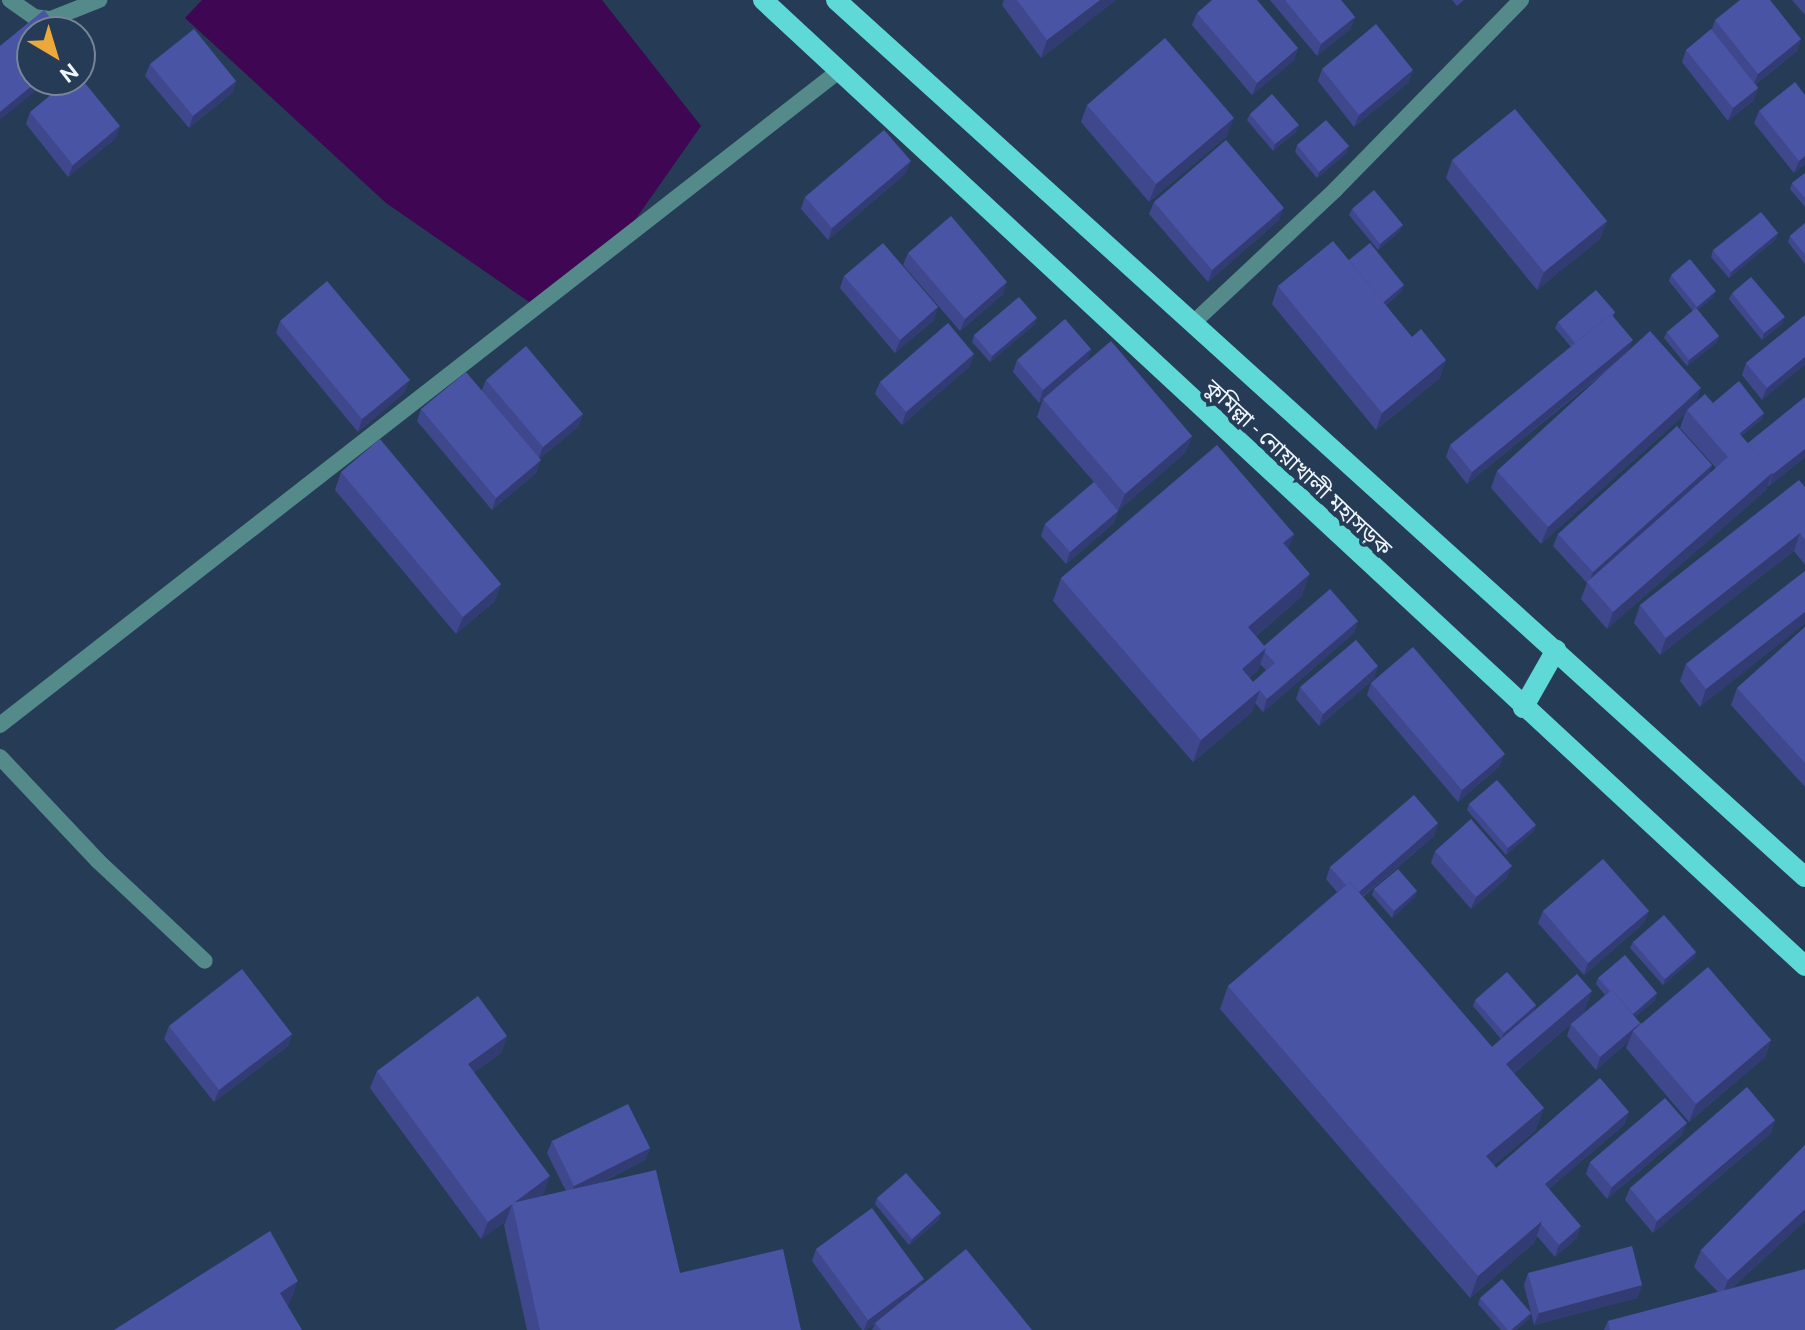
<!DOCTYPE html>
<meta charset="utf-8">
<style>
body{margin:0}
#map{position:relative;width:1805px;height:1330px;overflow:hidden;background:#263c56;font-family:Ubuntu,"Noto Sans Bengali",sans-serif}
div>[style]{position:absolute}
.water>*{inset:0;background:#3f0653}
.lane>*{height:16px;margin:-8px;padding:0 8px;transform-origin:8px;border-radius:8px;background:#548a8a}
.street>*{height:16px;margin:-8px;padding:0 8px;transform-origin:8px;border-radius:8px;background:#548a8a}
.primary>*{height:20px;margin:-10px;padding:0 10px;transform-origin:10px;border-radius:10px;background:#5ed9d8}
.wall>*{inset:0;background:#3f488d}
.shaded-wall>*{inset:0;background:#333b73}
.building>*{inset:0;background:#4954a4}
span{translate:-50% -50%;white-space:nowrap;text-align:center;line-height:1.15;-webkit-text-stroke:8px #263c56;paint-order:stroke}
.street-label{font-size:22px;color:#eff5fc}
.north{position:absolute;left:16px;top:16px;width:80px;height:80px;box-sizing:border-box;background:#263c56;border:2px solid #768698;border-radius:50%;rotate:142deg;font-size:22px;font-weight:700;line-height:32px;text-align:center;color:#eff5fc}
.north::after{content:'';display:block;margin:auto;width:28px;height:36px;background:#eda83b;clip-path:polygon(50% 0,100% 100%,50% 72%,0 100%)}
</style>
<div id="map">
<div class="water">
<div style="clip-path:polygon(202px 0,602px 0,701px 126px,635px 220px,532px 304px,386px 203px,185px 18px)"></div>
</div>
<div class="lane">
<div style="left:0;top:757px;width:143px;rotate:46.7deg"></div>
<div style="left:98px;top:861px;width:146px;rotate:43.1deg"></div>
</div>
<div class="street">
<div style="left:10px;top:0;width:29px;rotate:35deg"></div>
<div style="left:34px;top:17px;width:17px;rotate:7deg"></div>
<div style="left:51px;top:19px;width:52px;rotate:-21.6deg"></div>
<div style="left:1193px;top:323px;width:195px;rotate:-43.1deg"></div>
<div style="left:1335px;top:190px;width:266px;rotate:-45.6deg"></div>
<div style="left:0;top:725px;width:1064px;rotate:-37.94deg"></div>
</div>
<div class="primary">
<div style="left:763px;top:0;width:1421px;rotate:42.83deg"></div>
<div style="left:836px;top:0;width:1307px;rotate:42.15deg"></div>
<div style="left:1523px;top:708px;width:67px;rotate:-60.4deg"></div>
</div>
<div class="wall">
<div style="clip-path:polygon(1004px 0,1116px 0,1041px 58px,1002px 5px)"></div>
<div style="clip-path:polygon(1270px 0,1341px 0,1355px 17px,1350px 29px,1317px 56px)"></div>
<div style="clip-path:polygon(1452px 0,1464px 0,1457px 6px)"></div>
<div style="clip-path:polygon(1792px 0,1805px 0,1805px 15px)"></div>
<div style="clip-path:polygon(1197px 13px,1298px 48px,1294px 60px,1252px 95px,1192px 25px)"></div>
<div style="clip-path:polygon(1715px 20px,1801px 39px,1797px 51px,1756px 84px,1758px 88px,1754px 100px,1728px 121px,1682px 62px,1686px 50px,1712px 29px)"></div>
<div style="clip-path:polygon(150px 64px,236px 81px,232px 93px,189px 128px,145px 76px)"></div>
<div style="clip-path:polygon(1322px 69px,1409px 82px,1354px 127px,1318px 81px)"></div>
<div style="clip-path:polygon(1087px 105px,1227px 136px,1149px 202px,1081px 122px)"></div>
<div style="clip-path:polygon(1759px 111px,1805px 164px,1794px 173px,1754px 123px)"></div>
<div style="clip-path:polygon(30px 112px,116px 138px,68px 177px,26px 124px)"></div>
<div style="clip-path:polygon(1250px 114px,1296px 132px,1273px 151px,1247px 120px)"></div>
<div style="clip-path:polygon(1297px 145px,1347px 153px,1317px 178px,1295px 152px)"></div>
<div style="clip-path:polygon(1452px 160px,1607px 221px,1600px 239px,1537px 290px,1446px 178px)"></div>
<div style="clip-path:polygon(906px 173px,828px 240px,801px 209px,805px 197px)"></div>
<div style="clip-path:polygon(1805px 173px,1805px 207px,1790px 189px,1792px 183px)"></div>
<div style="clip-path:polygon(1154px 202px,1279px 220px,1208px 282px,1149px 214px)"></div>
<div style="clip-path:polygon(1352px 209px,1400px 231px,1378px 250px,1349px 215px)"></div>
<div style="clip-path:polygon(1805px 223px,1805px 264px,1788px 242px,1790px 236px)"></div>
<div style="clip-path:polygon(1778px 233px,1776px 239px,1729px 278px,1711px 257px,1713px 250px)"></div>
<div style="clip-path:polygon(908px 253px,1003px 294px,960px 331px,903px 265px)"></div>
<div style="clip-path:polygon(1349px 260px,1402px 291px,1386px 305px,1440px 378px,1376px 430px,1272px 304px,1278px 286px)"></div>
<div style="clip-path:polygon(1671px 275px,1713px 297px,1698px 310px,1719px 336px,1717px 342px,1687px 366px,1664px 338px,1667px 332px,1693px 311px,1669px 281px)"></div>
<div style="clip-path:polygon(844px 276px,934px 320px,895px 353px,840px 288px)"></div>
<div style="clip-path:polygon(1732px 293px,1782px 324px,1762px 340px,1729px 299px)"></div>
<div style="clip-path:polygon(1615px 312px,1613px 316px,1629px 351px,1696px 402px,1713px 404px,1764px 413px,1762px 419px,1741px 436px,1747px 444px,1805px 397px,1805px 457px,1769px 486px,1768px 485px,1766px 490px,1607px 629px,1581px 599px,1587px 583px,1553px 546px,1558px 534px,1712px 465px,1709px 474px,1716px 468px,1680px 428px,1685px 414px,1541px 544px,1491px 488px,1497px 471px,1616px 363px,1467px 484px,1446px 457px,1450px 445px,1571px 347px,1555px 328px,1558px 322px)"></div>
<div style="clip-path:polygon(1805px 315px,1762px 400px,1742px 375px,1746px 363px)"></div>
<div style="clip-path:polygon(280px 321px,405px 392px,358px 432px,276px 333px)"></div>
<div style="clip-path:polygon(1035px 324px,990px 362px,972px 342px,974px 335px)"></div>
<div style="clip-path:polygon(1091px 349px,1087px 361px,1192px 436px,1185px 453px,1118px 511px,1114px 523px,1066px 564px,1041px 536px,1045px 524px,1094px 482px,1037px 417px,1043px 399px,1054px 389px,1039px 403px,1013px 372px,1017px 360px)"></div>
<div style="clip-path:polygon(970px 366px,902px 425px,875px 394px,880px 382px)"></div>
<div style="clip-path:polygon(486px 380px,579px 426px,539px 459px,536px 473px,492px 510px,417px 421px,421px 409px,482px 390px)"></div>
<div style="clip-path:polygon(341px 472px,501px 584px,494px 602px,456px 634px,335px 490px)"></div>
<div style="clip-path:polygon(1805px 487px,1805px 565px,1794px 551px,1660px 655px,1634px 623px,1640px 605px)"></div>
<div style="clip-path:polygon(evenodd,1294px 534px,1288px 549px,1302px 596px,1256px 636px,1264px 646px,1358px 621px,1354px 633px,1263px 712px,1255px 703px,1252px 712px,1193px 762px,1053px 601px,1061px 578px,1294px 534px,1260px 664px,1266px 670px,1253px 682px,1249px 678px,1258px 670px,1260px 664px)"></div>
<div style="clip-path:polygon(1805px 571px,1700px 707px,1680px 681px,1686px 664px)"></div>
<div style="clip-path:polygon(1805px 627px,1805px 787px,1731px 705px,1737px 688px)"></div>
<div style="clip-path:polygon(1374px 679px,1319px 726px,1296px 699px,1300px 687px)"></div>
<div style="clip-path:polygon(1371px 683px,1500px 766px,1458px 802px,1367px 695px)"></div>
<div style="clip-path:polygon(1469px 804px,1534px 831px,1506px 855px,1467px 810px)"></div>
<div style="clip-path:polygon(1438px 823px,1434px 836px,1363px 897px,1492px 1047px,1501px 1039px,1473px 1006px,1475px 1000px,1536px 1005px,1534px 1011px,1584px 1013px,1514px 1073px,1536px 1130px,1494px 1165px,1496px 1168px,1625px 1124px,1549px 1189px,1577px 1238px,1555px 1257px,1537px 1236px,1534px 1243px,1470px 1298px,1220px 1009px,1228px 986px,1337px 892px,1326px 879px,1330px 867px)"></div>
<div style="clip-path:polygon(1435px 851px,1507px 878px,1471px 909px,1431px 863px)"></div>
<div style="clip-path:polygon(1374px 889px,1415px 897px,1392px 918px,1372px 895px)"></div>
<div style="clip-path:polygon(1543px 911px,1649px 911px,1644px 923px,1584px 975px,1538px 923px)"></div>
<div style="clip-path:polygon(1633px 942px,1696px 952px,1694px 958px,1663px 985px,1630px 948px)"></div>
<div style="clip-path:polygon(1598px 978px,1657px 993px,1655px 1000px,1635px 1017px,1640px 1023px,1771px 1040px,1765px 1057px,1689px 1122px,1626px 1048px,1629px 1041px,1596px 1070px,1567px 1036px,1571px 1024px,1605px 995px,1596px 984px)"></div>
<div style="clip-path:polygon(169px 1026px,292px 1034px,288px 1046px,214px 1102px,164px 1039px)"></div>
<div style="clip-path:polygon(507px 1036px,501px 1053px,474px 1072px,544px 1193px,539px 1197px,566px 1191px,547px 1153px,552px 1141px,650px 1148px,645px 1160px,600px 1183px,680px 1273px,801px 1330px,527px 1330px,504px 1225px,506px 1221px,481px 1239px,370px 1088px,377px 1071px)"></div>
<div style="clip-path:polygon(1775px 1120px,1771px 1133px,1653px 1233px,1625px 1200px,1630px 1188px)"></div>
<div style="clip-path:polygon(1682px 1135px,1607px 1199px,1586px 1174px,1590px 1162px)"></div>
<div style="clip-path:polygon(1805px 1145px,1805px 1221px,1731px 1289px,1805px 1330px,1604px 1330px,1608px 1321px,1718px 1292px,1694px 1267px,1701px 1250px)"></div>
<div style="clip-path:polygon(877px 1198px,939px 1220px,909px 1245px,875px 1204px)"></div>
<div style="clip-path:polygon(816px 1249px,922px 1285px,1032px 1330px,872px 1330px,875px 1324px,866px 1330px,862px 1330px,812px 1261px)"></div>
<div style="clip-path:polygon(1528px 1273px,1642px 1285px,1637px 1298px,1534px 1325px,1524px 1285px)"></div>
<div style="clip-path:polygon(1480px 1298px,1531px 1313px,1529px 1319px,1516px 1330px,1501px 1330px,1478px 1304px)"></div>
</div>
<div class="shaded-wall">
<div style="clip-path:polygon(1100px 0,1116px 0,1041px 58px,1047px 40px)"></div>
<div style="clip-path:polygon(1355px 17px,1350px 29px,1317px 56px,1321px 44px)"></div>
<div style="clip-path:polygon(1801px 39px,1797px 51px,1753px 86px,1758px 74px)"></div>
<div style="clip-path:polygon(1298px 48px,1294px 60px,1252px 95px,1257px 83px)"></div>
<div style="clip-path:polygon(1413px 70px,1409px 82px,1354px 127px,1359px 115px)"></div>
<div style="clip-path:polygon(39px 80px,49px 80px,0 120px,0 112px)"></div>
<div style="clip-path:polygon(236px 81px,232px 93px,189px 128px,193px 116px)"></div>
<div style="clip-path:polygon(1758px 88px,1754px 100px,1728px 121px,1733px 108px)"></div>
<div style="clip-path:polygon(1234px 118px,1227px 136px,1149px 202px,1156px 184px)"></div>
<div style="clip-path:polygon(1299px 125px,1296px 132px,1273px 151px,1275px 144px)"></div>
<div style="clip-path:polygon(120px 126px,116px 138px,68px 177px,73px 165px)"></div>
<div style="clip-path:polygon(1349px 146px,1347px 153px,1317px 178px,1319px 172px)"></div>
<div style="clip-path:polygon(1805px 156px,1805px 164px,1794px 173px,1799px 161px)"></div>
<div style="clip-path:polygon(911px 161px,906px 173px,828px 240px,832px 228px)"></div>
<div style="clip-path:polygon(1284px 208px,1279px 220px,1208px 282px,1212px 270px)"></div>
<div style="clip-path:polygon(1607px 221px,1600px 239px,1537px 290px,1544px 272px)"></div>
<div style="clip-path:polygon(1403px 225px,1400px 231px,1378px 250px,1380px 244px)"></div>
<div style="clip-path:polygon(1778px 233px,1776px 239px,1729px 278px,1731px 272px)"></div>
<div style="clip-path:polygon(1007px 282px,1003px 294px,960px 331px,965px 319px)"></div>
<div style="clip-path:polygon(1404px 285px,1402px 291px,1379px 310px,1382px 304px)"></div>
<div style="clip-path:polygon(1716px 291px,1713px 297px,1695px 313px,1697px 307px)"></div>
<div style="clip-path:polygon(938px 307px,934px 320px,895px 353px,900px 340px)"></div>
<div style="clip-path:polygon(1785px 317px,1782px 324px,1762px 340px,1764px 333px)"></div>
<div style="clip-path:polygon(1037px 318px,1035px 324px,990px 362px,992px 356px)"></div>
<div style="clip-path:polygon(1719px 336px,1717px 342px,1687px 366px,1689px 360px)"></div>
<div style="clip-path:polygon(1633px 340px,1628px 352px,1467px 484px,1472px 472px)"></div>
<div style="clip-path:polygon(1091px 349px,1087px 361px,1039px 403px,1043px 390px)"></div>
<div style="clip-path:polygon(974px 354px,970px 366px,902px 425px,906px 412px)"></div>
<div style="clip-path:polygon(1805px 357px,1805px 365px,1762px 400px,1767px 388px)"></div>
<div style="clip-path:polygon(1446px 360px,1440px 378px,1376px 430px,1382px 413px)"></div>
<div style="clip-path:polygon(410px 380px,405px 392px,358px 432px,362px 419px)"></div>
<div style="clip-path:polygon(1701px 388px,1695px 405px,1687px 410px,1685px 414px,1541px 544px,1548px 527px)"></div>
<div style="clip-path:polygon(1764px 413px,1762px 419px,1736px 441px,1739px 434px)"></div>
<div style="clip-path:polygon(583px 414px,579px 426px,538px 460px,543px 447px)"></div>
<div style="clip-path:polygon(1192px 436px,1185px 453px,1118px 511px,1125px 494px)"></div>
<div style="clip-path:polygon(1805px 449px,1805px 457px,1769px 486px,1773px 474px)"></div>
<div style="clip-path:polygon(541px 460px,536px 473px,492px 510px,496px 498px)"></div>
<div style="clip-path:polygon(1712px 465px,1708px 477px,1588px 585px,1593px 572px)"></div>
<div style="clip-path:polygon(1773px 472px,1766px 490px,1607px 629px,1613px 612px)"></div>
<div style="clip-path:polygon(1118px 511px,1114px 523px,1066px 564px,1070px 552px)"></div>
<div style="clip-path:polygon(1800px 533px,1794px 551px,1660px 655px,1666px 638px)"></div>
<div style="clip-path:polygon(1294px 534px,1286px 556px,1283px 543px)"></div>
<div style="clip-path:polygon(1310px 574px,1302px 596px,1240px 649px,1248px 627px)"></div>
<div style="clip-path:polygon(501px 584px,494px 602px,456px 634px,463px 617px)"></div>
<div style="clip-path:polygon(1805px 612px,1805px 624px,1700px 707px,1706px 689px)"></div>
<div style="clip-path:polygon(1358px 621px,1354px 633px,1263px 712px,1267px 699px)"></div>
<div style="clip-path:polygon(1266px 648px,1258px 670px,1234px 691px,1242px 669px)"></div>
<div style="clip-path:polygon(1378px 666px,1374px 679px,1319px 726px,1323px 714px)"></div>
<div style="clip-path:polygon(1260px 690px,1252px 712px,1193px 762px,1201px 740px)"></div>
<div style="clip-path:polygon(1505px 754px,1500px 766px,1458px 802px,1462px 790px)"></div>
<div style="clip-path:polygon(1438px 823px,1434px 836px,1350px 907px,1355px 895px)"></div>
<div style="clip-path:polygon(1536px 825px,1534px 831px,1506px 855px,1508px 848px)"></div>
<div style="clip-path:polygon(1512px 866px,1507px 878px,1471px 909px,1476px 897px)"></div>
<div style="clip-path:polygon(1417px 891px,1415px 897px,1392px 918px,1394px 911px)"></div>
<div style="clip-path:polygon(1649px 911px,1644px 923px,1584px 975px,1588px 963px)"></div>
<div style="clip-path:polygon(1696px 952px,1694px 958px,1663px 985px,1665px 979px)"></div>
<div style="clip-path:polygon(1592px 991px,1584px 1013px,1498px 1086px,1506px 1064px)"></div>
<div style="clip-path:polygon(1657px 993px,1655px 1000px,1629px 1022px,1631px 1016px)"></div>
<div style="clip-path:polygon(1536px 1005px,1534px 1011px,1501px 1039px,1504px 1033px)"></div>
<div style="clip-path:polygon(1640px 1023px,1633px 1031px,1629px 1041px,1596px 1070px,1600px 1057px)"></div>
<div style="clip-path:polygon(292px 1034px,288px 1046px,214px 1102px,219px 1090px)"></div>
<div style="clip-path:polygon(507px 1036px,501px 1053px,462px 1082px,468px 1064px)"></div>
<div style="clip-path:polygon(1771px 1040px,1765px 1057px,1689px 1122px,1696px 1104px)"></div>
<div style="clip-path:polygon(1544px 1108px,1536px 1130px,1478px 1178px,1486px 1156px)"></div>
<div style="clip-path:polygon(1629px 1112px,1625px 1124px,1541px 1196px,1545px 1184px)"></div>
<div style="clip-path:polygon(1775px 1120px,1771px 1133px,1653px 1233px,1657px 1221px)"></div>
<div style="clip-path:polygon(1687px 1123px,1682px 1135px,1607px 1199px,1612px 1187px)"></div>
<div style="clip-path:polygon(650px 1148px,645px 1160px,569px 1198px,574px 1186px)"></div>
<div style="clip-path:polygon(550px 1176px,544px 1193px,515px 1214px,512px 1203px)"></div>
<div style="clip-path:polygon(512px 1204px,506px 1221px,481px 1239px,488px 1222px)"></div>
<div style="clip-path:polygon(1805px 1209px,1805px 1221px,1722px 1297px,1728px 1280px)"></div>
<div style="clip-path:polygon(941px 1213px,939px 1220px,909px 1245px,912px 1239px)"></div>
<div style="clip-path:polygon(1542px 1221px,1534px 1243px,1470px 1298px,1478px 1276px)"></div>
<div style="clip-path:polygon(1581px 1226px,1577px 1238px,1555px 1257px,1559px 1245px)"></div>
<div style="clip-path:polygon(924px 1279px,920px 1291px,866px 1330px,864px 1330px,868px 1320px)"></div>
<div style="clip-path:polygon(298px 1281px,290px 1303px,272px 1315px,280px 1293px)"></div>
<div style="clip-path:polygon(1642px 1285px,1637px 1298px,1534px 1325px,1539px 1313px)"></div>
<div style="clip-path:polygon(1531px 1313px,1529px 1319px,1516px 1330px,1511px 1330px)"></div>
</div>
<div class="building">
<div style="clip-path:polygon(1017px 0,1100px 0,1047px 40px)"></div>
<div style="clip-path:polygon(1212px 0,1257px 0,1298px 48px,1257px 83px,1197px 13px)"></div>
<div style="clip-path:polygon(1285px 0,1341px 0,1355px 17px,1321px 44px)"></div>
<div style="clip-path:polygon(1740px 0,1770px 0,1801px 39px,1758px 74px,1715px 20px)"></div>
<div style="clip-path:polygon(44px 10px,62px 32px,32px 32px,32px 80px,39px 80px,0 112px,0 46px)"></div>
<div style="clip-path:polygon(1376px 24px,1413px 70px,1359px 115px,1322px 69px)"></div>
<div style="clip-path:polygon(194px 29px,236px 81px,193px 116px,150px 64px)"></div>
<div style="clip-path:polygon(1711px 29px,1758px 88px,1733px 108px,1686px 50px)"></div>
<div style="clip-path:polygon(1165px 38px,1234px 118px,1156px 184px,1087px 105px)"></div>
<div style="clip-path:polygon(80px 77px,120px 126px,73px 165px,30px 112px,69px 80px,80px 80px)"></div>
<div style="clip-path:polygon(1795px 82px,1805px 95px,1805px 156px,1799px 161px,1759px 111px)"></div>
<div style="clip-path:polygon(1272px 94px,1299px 125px,1275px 144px,1250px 114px)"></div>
<div style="clip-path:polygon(1515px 109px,1607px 221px,1544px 272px,1452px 160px)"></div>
<div style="clip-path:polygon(1326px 120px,1349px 146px,1319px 172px,1297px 145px)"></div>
<div style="clip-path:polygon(884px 130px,911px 161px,832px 228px,805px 197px)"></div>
<div style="clip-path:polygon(1226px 140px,1284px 208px,1212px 270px,1154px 202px)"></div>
<div style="clip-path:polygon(1805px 173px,1805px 198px,1792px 183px)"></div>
<div style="clip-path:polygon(1374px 190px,1403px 225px,1380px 244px,1352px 209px)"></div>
<div style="clip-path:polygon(1761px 212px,1778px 233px,1731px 272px,1713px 250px)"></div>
<div style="clip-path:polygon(951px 216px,1007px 282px,965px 319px,908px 253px)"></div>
<div style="clip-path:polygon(1805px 223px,1805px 255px,1790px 236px)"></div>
<div style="clip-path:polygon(1333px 241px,1412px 337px,1421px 329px,1446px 360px,1382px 413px,1278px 286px)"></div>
<div style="clip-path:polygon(883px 243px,938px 307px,900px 340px,844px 276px)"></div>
<div style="clip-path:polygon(1370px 243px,1404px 285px,1383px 302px,1349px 260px)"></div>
<div style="clip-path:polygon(1690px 259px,1716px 291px,1697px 307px,1671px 275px)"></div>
<div style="clip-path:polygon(1751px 277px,1785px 317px,1764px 333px,1732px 293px)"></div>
<div style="clip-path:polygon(327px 281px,410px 380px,362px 419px,280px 321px)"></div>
<div style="clip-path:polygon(1596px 290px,1615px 312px,1612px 315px,1611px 314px,1575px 343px,1558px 322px)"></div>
<div style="clip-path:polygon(1019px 297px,1037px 318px,992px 356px,974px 335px)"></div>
<div style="clip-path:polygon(1696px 308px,1719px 336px,1689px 360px,1667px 332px)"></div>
<div style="clip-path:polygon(1611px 314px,1633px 340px,1472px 472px,1450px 445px)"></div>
<div style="clip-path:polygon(1805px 315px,1805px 357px,1767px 388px,1746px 363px)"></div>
<div style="clip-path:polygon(1065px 319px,1091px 349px,1043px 390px,1017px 360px)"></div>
<div style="clip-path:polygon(948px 323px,974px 354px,906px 412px,880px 382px)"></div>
<div style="clip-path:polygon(1650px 331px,1701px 388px,1548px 527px,1497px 471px)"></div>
<div style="clip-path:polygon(1111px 341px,1192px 436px,1125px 494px,1043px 399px)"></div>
<div style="clip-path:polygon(526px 346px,583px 414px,543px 447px,486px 380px)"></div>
<div style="clip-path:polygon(466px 372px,541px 460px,496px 498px,421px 409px)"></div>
<div style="clip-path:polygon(1739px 381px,1764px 413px,1739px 434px,1713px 403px)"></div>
<div style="clip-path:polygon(1705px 394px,1773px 472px,1613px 612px,1587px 582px,1728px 457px,1687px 410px)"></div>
<div style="clip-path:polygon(1805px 397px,1805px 449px,1773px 474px,1748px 443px)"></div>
<div style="clip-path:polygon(1677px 426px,1712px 465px,1593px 572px,1558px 534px)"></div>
<div style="clip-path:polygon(380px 439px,501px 584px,463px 617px,341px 472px)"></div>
<div style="clip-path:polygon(1217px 445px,1294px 534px,1283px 543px,1310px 574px,1248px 627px,1266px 648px,1242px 669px,1260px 690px,1201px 740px,1061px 578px)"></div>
<div style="clip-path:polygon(1799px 480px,1805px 487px,1805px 540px,1800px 533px,1666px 638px,1640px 605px)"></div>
<div style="clip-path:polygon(1094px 482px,1118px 511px,1070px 552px,1045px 524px)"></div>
<div style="clip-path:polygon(1805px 571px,1805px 612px,1706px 689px,1686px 664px)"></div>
<div style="clip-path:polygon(1330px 589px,1358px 621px,1267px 699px,1253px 682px,1275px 663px,1265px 652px,1266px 648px,1264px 646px)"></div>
<div style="clip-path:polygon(1805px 627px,1805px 763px,1737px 688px)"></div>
<div style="clip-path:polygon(1356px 640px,1378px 666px,1323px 714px,1300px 687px)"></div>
<div style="clip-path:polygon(1413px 647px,1505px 754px,1462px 790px,1371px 683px)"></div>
<div style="clip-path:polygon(1497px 780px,1536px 825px,1508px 848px,1469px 804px)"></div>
<div style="clip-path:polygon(1414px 795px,1438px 823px,1359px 892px,1350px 882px,1346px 885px,1330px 867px)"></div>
<div style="clip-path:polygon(1471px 819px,1512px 866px,1476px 897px,1435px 851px)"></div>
<div style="clip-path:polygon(1603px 859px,1649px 911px,1588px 963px,1543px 911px)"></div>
<div style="clip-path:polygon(1398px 869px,1417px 891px,1394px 911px,1374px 889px)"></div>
<div style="clip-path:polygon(1350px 882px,1492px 1047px,1577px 974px,1592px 991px,1506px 1064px,1544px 1108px,1486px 1156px,1542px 1221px,1478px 1276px,1228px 986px)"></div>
<div style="clip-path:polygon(1664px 915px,1696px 952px,1665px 979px,1633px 942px)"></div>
<div style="clip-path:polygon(1625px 955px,1657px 993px,1633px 1014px,1612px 990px,1610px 991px,1598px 978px)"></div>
<div style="clip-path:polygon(1708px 967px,1771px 1040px,1696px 1104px,1633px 1031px)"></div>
<div style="clip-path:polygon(242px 969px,292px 1034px,219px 1090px,169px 1026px)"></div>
<div style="clip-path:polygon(1507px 972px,1536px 1005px,1504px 1033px,1475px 1000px)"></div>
<div style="clip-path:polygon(1612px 990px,1640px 1023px,1600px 1057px,1571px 1024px)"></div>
<div style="clip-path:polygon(478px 996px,507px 1036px,468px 1064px,550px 1176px,488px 1222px,377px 1071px)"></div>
<div style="clip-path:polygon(1600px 1078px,1629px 1112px,1545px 1184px,1581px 1226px,1559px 1245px,1541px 1224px,1542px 1221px,1496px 1168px)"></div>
<div style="clip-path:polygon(1747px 1087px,1775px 1120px,1657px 1221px,1630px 1188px)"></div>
<div style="clip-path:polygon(1665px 1098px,1687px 1123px,1612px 1187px,1590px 1162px)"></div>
<div style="clip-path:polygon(628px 1104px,650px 1148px,574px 1186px,552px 1141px)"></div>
<div style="clip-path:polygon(1805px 1145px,1805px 1209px,1728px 1280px,1701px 1250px)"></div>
<div style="clip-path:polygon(656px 1170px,680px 1273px,783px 1249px,801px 1330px,540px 1330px,512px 1203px)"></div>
<div style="clip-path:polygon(906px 1173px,941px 1213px,912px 1239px,877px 1198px)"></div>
<div style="clip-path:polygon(872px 1208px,924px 1279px,868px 1320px,816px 1249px)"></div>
<div style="clip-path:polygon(270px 1231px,298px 1281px,280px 1293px,302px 1330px,114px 1330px)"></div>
<div style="clip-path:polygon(1632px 1246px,1642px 1285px,1539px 1313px,1528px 1273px)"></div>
<div style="clip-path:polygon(966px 1249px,1032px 1330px,881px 1330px,875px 1323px)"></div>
<div style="clip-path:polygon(1805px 1269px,1805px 1330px,1610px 1330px,1608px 1321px)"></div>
<div style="clip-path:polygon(1502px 1279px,1531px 1313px,1511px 1330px,1508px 1330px,1480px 1298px)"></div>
</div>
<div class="street-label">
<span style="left:1299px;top:467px;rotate:43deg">কুমিল্লা - নোয়াখালী মহাসড়ক</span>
</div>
<div class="north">N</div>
</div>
